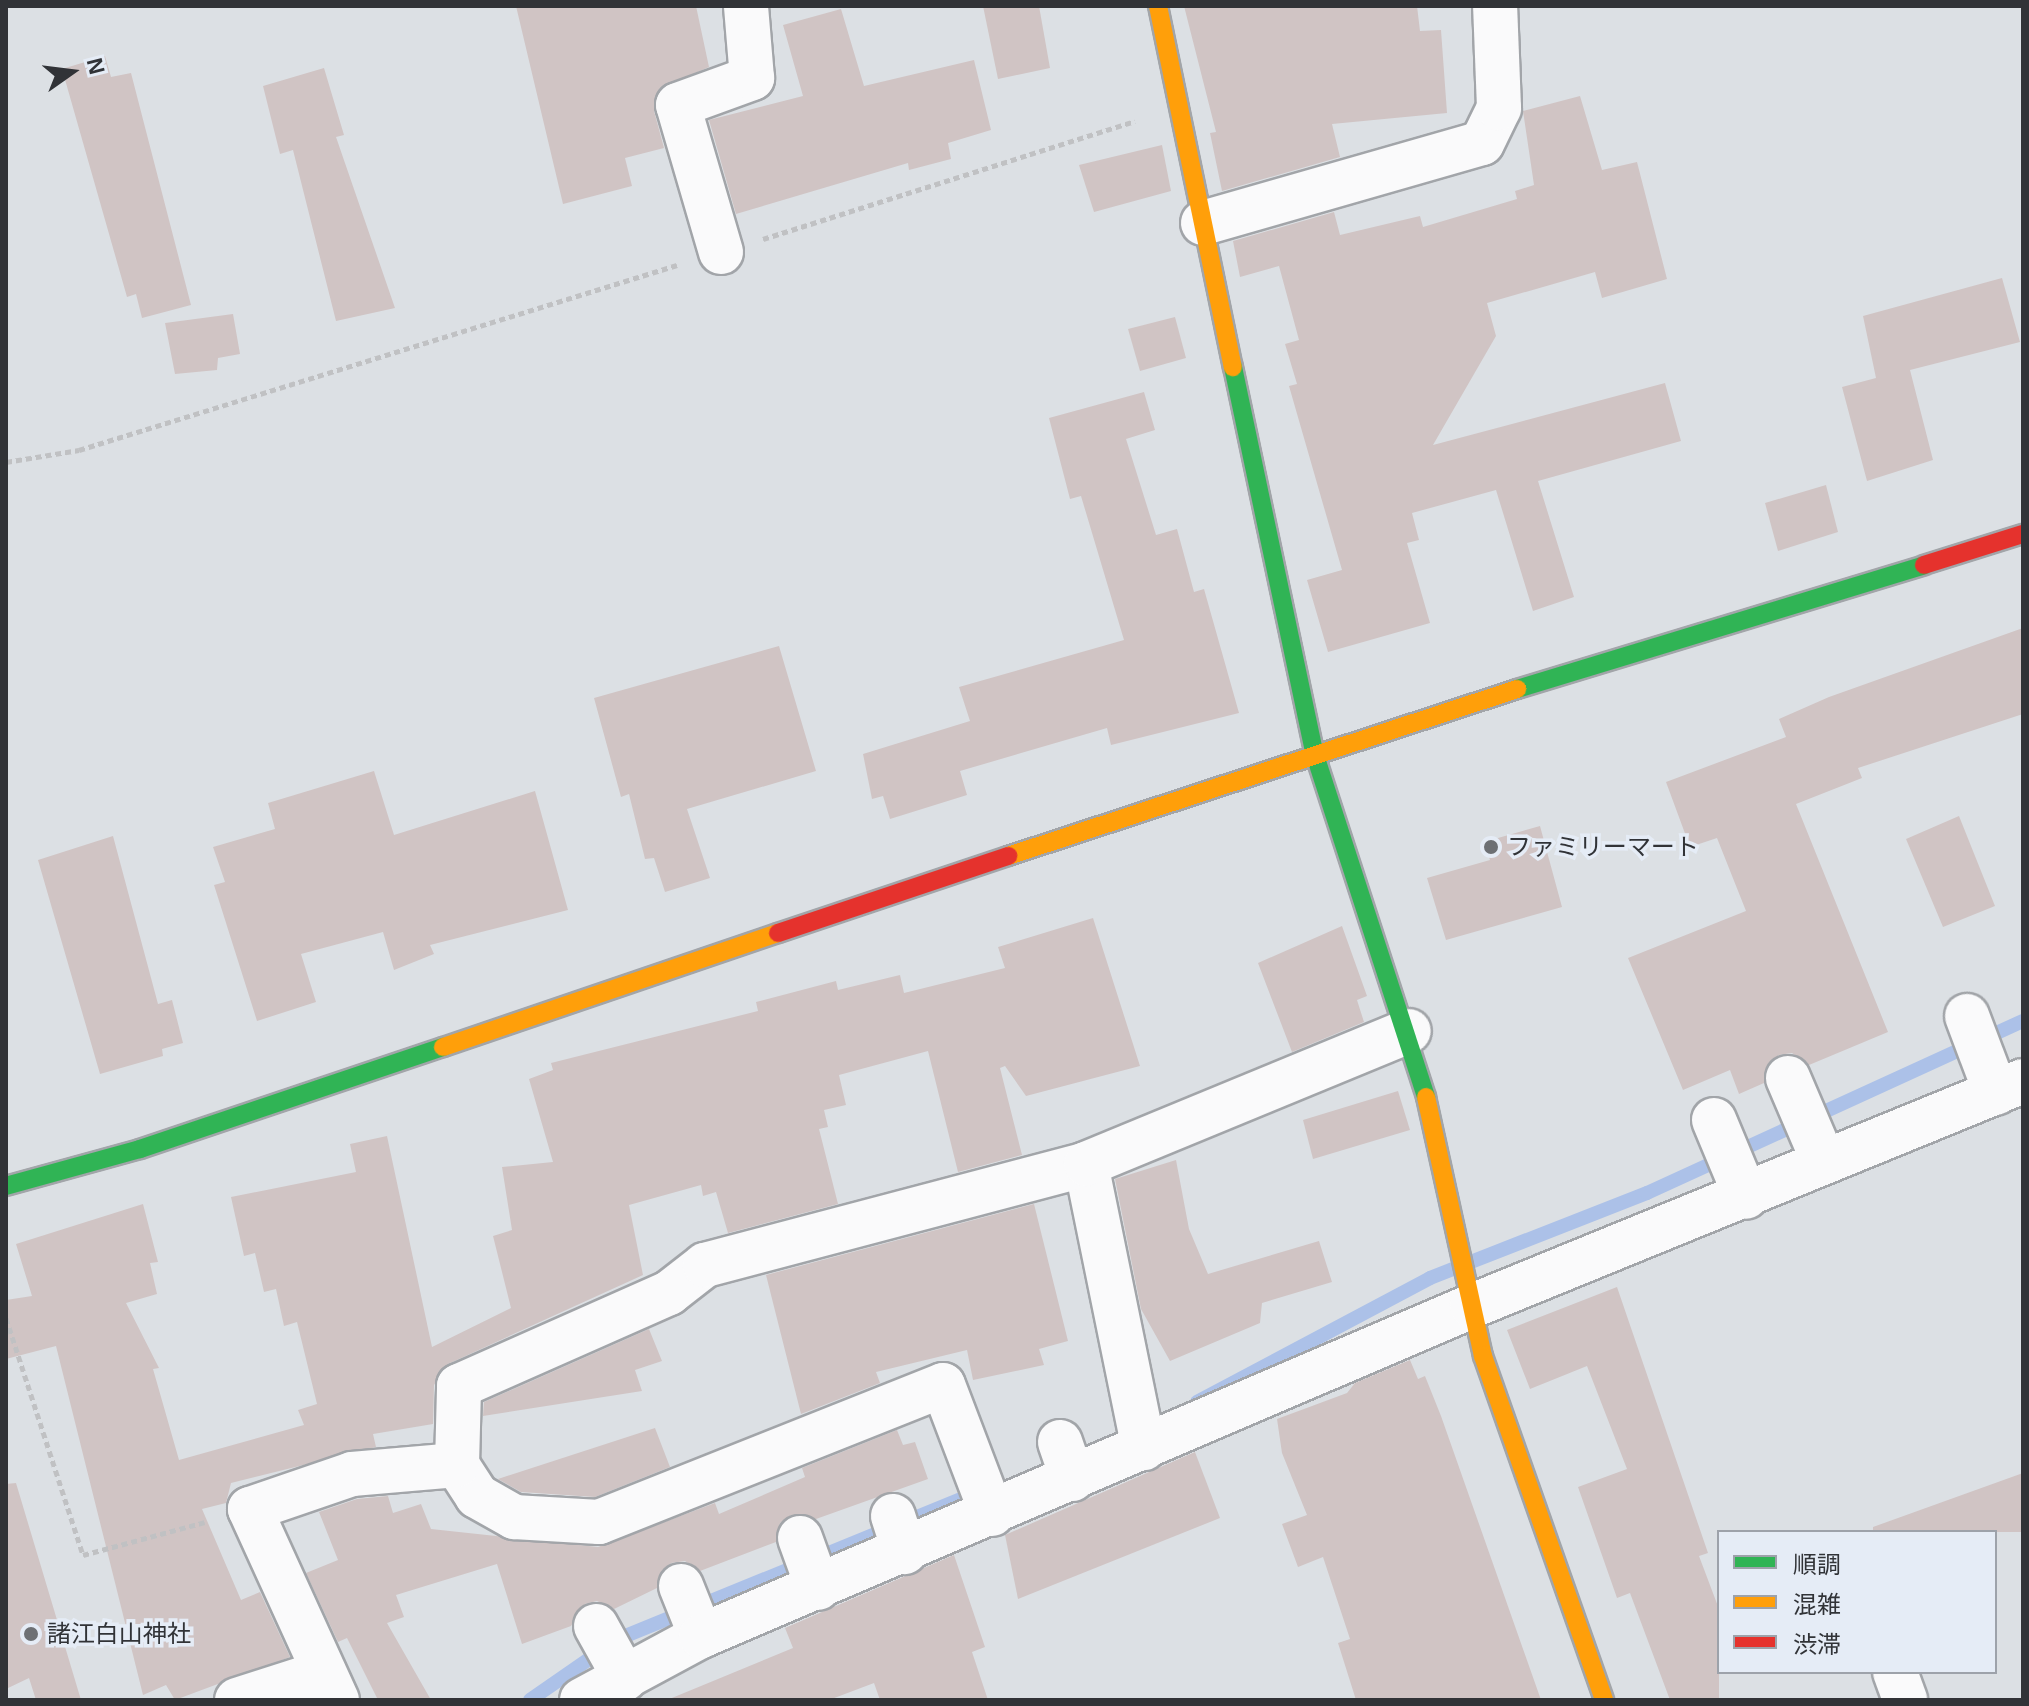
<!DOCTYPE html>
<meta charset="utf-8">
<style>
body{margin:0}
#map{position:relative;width:2029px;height:1706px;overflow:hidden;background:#dce0e4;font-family:Helvetica,"Noto Sans JP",sans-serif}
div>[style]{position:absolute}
.stream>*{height:14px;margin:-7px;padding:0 7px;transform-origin:7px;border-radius:7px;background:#acc1e8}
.building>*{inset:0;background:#d0c4c4}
.path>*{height:5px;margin-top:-2.5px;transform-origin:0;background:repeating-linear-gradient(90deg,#c0c1c3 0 6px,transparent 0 10px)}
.roads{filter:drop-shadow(2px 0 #a2a5a9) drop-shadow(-2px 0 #a2a5a9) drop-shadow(0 2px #a2a5a9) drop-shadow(0 -2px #a2a5a9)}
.street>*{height:44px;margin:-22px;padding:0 22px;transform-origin:22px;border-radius:22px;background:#fafafb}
.fast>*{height:18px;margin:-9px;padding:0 9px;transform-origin:9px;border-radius:9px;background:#30b455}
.slow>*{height:18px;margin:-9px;padding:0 9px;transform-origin:9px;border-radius:9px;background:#ff9f0a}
.jam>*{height:18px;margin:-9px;padding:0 9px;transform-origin:9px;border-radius:9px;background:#e5322d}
.dots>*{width:22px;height:22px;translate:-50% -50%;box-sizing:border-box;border:4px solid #e5ecf6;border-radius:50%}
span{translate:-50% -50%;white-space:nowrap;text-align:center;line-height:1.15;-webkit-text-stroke:7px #e5ecf6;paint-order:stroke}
.poi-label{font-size:24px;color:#313337}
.left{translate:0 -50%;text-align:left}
.frame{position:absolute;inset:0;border:8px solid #313337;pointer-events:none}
.legend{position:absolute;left:1717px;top:1530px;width:280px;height:144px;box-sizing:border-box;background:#e5ecf6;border:2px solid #9da2aa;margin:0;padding:10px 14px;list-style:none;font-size:24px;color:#313337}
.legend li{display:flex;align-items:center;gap:16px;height:40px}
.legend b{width:40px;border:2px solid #9da2aa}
.north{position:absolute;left:32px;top:32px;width:80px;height:80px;-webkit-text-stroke:6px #e5ecf6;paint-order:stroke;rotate:76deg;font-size:22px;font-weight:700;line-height:32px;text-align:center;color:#313337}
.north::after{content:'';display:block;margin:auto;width:28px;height:36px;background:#313337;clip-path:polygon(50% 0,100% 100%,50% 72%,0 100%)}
</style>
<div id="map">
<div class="stream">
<div style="left:1197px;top:1402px;width:264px;rotate:-28deg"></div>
<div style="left:1430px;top:1278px;width:233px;rotate:-21.4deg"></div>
<div style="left:1647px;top:1193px;width:413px;rotate:-24.6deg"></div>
<div style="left:530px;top:1700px;width:107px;rotate:-34.7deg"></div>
<div style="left:618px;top:1639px;width:389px;rotate:-22.2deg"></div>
</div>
<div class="building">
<div style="clip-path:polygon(516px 6px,696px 6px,709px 67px,659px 89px,654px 111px,664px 148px,625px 158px,632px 186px,563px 204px)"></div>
<div style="clip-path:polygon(983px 6px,1039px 6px,1050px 68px,998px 79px)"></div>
<div style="clip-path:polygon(1184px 6px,1417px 6px,1420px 31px,1441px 30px,1447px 113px,1332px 124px,1340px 157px,1222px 191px,1210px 133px,1216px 132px)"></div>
<div style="clip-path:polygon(841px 9px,864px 86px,974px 60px,991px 130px,948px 143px,951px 159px,909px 170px,908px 163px,736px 214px,709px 120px,803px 96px,783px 25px)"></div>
<div style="clip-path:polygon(105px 56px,111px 77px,131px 73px,191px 305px,142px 318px,136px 294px,127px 297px,62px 69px)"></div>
<div style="clip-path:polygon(324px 68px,344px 135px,336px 137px,395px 308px,336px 321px,293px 150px,280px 154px,263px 86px)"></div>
<div style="clip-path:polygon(1580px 96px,1602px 170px,1637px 162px,1667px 279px,1602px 298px,1595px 272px,1487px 303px,1496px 336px,1433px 445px,1665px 383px,1681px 441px,1538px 481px,1574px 597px,1533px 611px,1496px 490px,1412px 513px,1419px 540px,1407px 543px,1430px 623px,1328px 652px,1307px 580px,1342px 570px,1289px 386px,1297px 384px,1285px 344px,1299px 340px,1279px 266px,1240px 277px,1233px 241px,1334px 212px,1340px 235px,1420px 216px,1423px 227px,1517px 199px,1515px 191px,1534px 185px,1523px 111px)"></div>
<div style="clip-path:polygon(1162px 145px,1171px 191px,1094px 212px,1079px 165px)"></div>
<div style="clip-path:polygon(2002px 278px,2020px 342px,1910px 370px,1933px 460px,1867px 481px,1842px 387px,1876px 378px,1863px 316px)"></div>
<div style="clip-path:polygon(233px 314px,240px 354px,218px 358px,217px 370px,175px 374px,165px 323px)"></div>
<div style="clip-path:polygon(1175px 317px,1186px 358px,1140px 371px,1128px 329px)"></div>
<div style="clip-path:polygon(1144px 392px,1155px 430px,1126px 439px,1156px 535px,1177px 529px,1194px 592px,1204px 589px,1239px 713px,1111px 745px,1107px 728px,960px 771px,967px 795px,890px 819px,883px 796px,872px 799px,863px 754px,970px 721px,959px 687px,1124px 640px,1081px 496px,1070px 499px,1049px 418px)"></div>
<div style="clip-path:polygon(1826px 485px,1838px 532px,1778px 551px,1765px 503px)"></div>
<div style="clip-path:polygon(2023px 628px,2023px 714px,1858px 768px,1862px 778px,1796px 804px,1888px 1032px,1809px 1065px,1792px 1053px,1779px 1055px,1768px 1064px,1764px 1083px,1739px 1094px,1730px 1070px,1683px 1090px,1628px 958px,1746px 911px,1717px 838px,1690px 847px,1666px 782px,1786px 737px,1779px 719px,1829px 697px)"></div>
<div style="clip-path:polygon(779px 646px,816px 771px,687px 809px,710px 878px,665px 892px,654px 858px,645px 859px,629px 794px,621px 797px,594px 698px)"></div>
<div style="clip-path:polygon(374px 771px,394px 835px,535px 791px,568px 910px,430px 945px,434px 954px,394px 970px,383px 932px,301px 954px,316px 1002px,257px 1021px,214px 885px,225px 882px,213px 847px,275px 829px,268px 803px)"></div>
<div style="clip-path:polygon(1959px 816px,1995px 906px,1943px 927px,1906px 839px)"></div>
<div style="clip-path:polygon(1540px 826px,1562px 907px,1446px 940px,1427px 878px,1490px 860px,1484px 842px)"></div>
<div style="clip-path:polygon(113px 836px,158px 1004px,172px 1000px,183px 1043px,162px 1049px,163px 1056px,100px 1074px,38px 860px)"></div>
<div style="clip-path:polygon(1093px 918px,1140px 1066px,1026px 1096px,1005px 1066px,1000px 1068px,1022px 1155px,958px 1172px,928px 1051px,839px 1075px,846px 1105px,824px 1110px,828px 1127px,819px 1129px,838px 1204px,728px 1233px,716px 1192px,703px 1196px,701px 1185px,629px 1205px,643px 1275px,448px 1364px,434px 1385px,433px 1424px,373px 1434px,376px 1447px,231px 1483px,226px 1503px,202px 1509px,241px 1600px,260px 1592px,290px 1657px,175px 1700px,166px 1685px,143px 1695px,56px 1346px,6px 1359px,6px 1300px,32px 1296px,16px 1244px,143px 1204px,158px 1262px,150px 1263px,157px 1294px,126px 1303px,159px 1368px,153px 1369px,179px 1460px,304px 1425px,298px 1410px,317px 1404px,297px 1322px,284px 1326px,276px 1289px,264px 1292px,255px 1253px,244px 1256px,231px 1197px,356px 1172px,350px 1144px,387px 1136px,432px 1347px,511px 1308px,493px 1236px,512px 1230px,502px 1167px,553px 1162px,529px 1079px,553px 1070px,551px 1063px,758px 1011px,756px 1002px,836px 981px,838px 990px,900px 975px,904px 993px,1005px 968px,998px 947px)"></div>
<div style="clip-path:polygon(1342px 926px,1367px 996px,1357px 1000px,1364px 1022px,1292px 1052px,1258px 963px)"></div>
<div style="clip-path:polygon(1398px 1091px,1410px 1130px,1313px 1159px,1303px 1120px)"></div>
<div style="clip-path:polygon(1176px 1160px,1189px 1229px,1208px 1274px,1319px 1241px,1332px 1282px,1262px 1303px,1260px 1323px,1170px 1361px,1141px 1309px,1115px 1179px)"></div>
<div style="clip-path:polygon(1034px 1204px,1068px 1341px,1039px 1349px,1044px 1365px,973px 1380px,967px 1350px,876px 1372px,880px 1383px,801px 1414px,766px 1275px)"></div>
<div style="clip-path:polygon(1617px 1287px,1708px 1553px,1699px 1556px,1719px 1609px,1719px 1700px,1670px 1700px,1630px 1593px,1617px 1598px,1578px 1487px,1627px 1469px,1587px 1366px,1530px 1389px,1507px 1330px)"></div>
<div style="clip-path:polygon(649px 1329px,662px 1361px,635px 1370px,642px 1391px,483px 1416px,484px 1402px)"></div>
<div style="clip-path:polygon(1410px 1360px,1418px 1379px,1425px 1376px,1441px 1416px,1541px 1700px,1356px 1700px,1338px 1643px,1350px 1639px,1323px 1557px,1298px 1567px,1282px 1524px,1307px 1515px,1282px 1453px,1277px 1419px,1347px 1393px,1355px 1383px)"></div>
<div style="clip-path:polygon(655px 1428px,670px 1467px,595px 1497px,521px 1492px,498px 1479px)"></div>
<div style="clip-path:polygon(897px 1430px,903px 1445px,915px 1442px,928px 1479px,816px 1519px,791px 1515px,780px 1523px,776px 1542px,700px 1571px,685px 1561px,671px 1563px,657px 1588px,614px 1609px,597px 1601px,585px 1604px,571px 1626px,522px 1644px,497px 1564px,396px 1595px,404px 1617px,387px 1623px,431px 1700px,378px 1700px,347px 1638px,338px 1642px,306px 1573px,338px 1560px,319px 1512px,357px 1499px,388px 1496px,393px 1513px,421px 1504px,431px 1529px,598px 1547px,715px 1503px,719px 1514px,805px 1477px,802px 1468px)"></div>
<div style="clip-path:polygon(1195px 1452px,1220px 1518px,1018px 1599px,1005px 1535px)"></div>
<div style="clip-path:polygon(2023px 1473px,2023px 1532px,1873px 1532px,1873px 1527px)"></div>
<div style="clip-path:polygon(16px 1483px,81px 1700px,36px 1700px,29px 1678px,6px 1689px,6px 1484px)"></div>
<div style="clip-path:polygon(954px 1555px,985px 1647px,972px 1652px,988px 1700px,880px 1700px,874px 1683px,829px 1700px,667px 1700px,793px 1648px,785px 1628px)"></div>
</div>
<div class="path">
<div style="left:763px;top:239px;width:390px;rotate:-17.6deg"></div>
<div style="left:6px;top:462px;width:74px;rotate:-9.3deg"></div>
<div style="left:79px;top:450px;width:626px;rotate:-17.19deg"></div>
<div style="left:6px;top:1318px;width:249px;rotate:72deg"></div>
<div style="left:83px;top:1555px;width:126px;rotate:-15.1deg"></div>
</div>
<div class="roads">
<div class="street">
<div style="left:1203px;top:223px;width:290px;rotate:-16deg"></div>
<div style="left:1482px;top:143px;width:39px;rotate:-64deg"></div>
<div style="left:1499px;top:108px;width:102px;rotate:-92.2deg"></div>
<div style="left:721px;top:252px;width:153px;rotate:-106.3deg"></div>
<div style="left:678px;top:105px;width:79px;rotate:-20deg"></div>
<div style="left:752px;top:78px;width:72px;rotate:-94.8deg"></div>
<div style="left:1967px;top:1016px;width:82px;rotate:69.4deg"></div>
<div style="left:1788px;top:1078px;width:89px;rotate:66.9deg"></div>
<div style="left:1714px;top:1120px;width:83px;rotate:67.4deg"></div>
<div style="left:1086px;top:1164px;width:290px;rotate:78.5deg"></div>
<div style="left:1060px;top:1442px;width:39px;rotate:71deg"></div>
<div style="left:457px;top:1465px;width:37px;rotate:57deg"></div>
<div style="left:477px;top:1496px;width:43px;rotate:29.6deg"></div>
<div style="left:514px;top:1517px;width:85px;rotate:3.4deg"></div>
<div style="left:599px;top:1522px;width:370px;rotate:-21.7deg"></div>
<div style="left:943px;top:1385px;width:138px;rotate:69.2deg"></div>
<div style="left:893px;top:1516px;width:38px;rotate:72deg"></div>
<div style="left:800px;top:1538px;width:53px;rotate:70.2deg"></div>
<div style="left:681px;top:1586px;width:54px;rotate:68.2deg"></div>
<div style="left:596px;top:1626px;width:60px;rotate:60.9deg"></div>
<div style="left:1895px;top:1672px;width:30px;rotate:70deg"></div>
<div style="left:237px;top:1700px;width:91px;rotate:-17.8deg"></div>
<div style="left:337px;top:1700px;width:210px;rotate:-114.5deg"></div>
<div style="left:250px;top:1509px;width:108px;rotate:-18.9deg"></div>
<div style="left:352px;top:1474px;width:105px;rotate:-4.9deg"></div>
<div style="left:457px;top:1465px;width:79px;rotate:-88.5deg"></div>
<div style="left:459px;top:1386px;width:230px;rotate:-23.9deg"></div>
<div style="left:669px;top:1293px;width:46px;rotate:-37.9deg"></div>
<div style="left:705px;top:1265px;width:394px;rotate:-14.8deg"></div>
<div style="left:1086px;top:1164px;width:349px;rotate:-22.4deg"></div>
<div style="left:582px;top:1700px;width:135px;rotate:-28.3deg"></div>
<div style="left:701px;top:1636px;width:839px;rotate:-23.17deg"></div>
<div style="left:1472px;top:1306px;width:595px;rotate:-22.21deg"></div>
</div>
<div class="fast">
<div style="left:1233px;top:367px;width:393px;rotate:78.1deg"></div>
<div style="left:1314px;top:752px;width:363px;rotate:72deg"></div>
<div style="left:1517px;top:689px;width:425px;rotate:-16.9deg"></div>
<div style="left:6px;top:1186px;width:139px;rotate:-15.4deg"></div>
<div style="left:140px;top:1149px;width:320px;rotate:-18.6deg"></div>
</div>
<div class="slow">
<div style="left:1158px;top:6px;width:369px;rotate:78.3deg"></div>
<div style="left:1008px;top:856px;width:536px;rotate:-18.16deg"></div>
<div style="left:443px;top:1047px;width:354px;rotate:-18.8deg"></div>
<div style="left:1426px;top:1097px;width:265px;rotate:77.6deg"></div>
<div style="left:1483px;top:1356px;width:365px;rotate:70.6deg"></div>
</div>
<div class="jam">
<div style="left:1924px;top:565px;width:104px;rotate:-17.4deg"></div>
<div style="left:778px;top:933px;width:243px;rotate:-18.5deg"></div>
</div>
</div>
<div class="dots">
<div style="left:1491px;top:847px;background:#6d7074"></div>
<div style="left:31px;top:1634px;background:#6d7074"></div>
</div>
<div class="poi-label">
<span class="left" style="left:1507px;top:847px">ファミリーマート</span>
<span class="left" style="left:47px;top:1634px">諸江白山神社</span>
</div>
<div class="frame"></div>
<ul class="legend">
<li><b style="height:10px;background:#30b455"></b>順調</li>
<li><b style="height:10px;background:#ff9f0a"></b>混雑</li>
<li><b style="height:10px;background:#e5322d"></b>渋滞</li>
</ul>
<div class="north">N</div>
</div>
